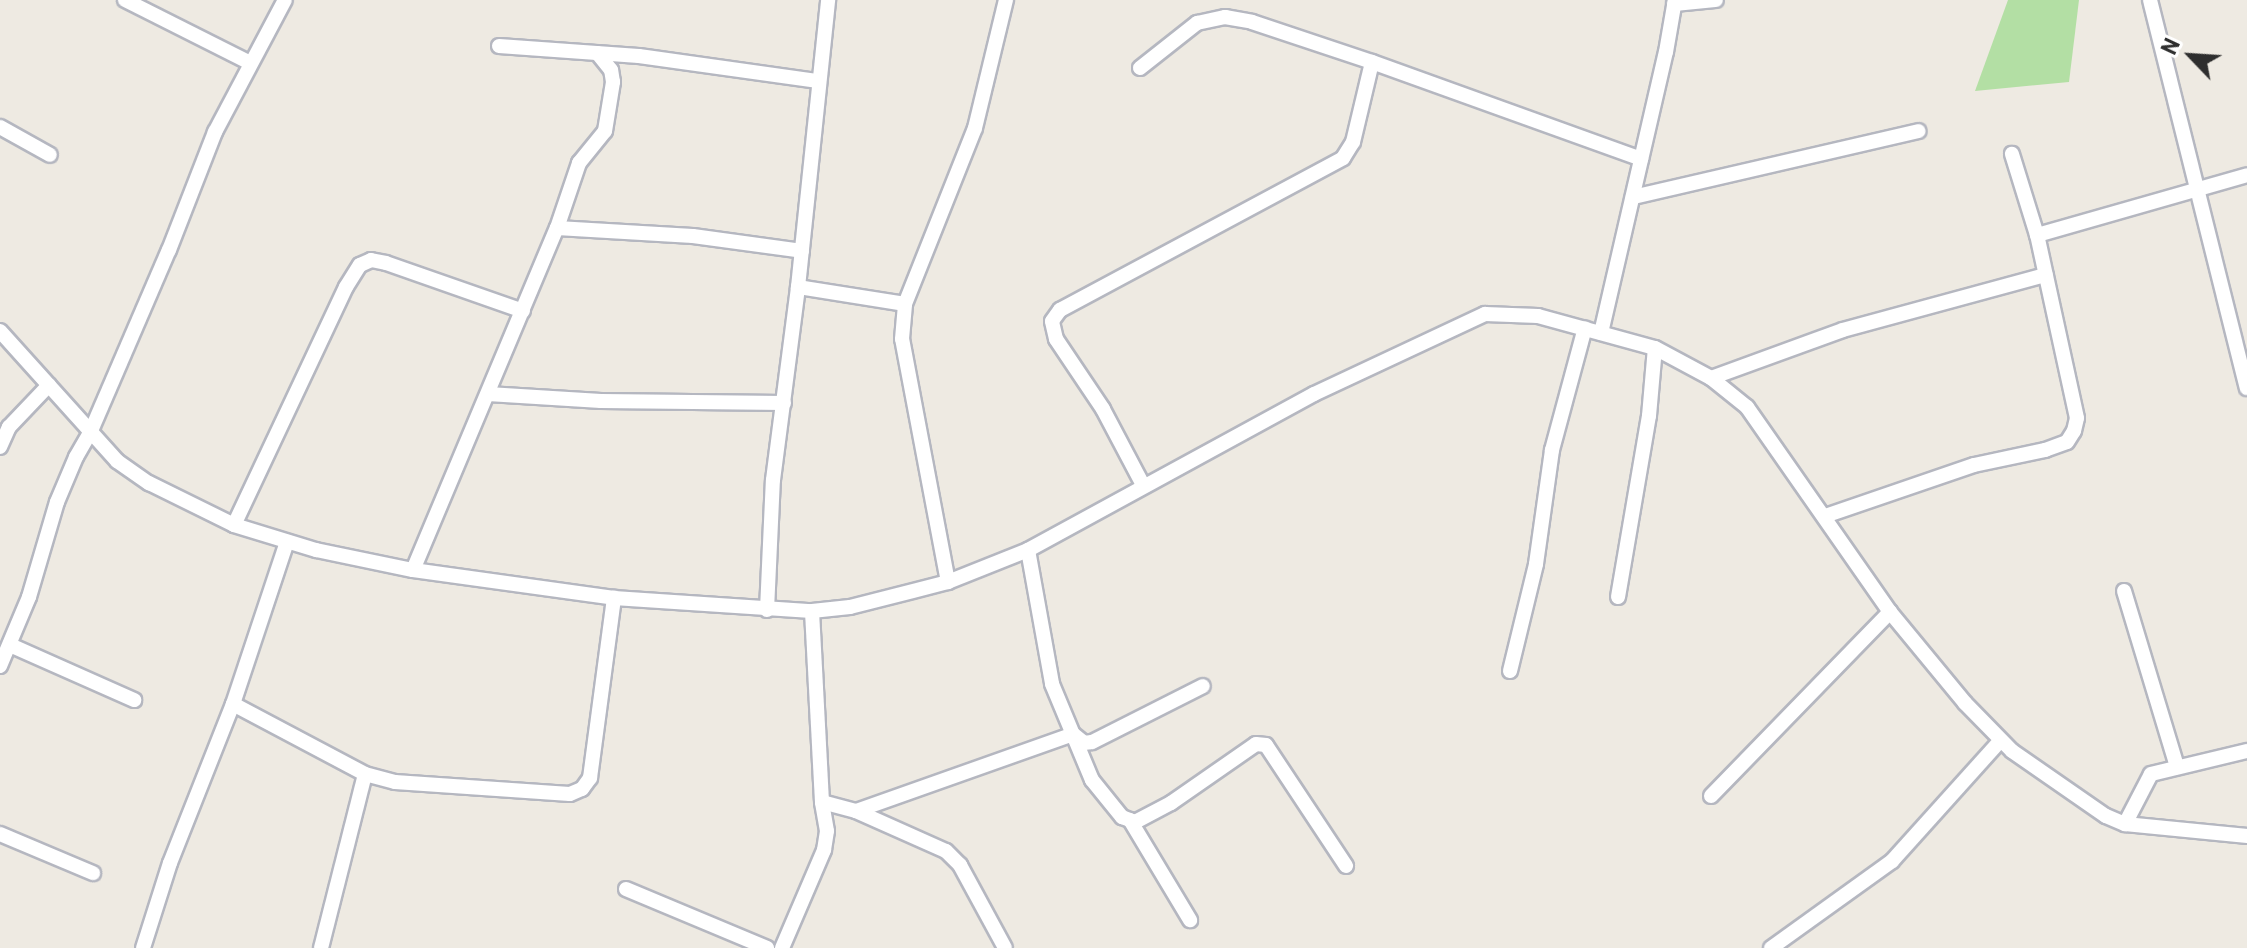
<!DOCTYPE html>
<style>
body{margin:0}
#map{position:relative;width:2247px;height:948px;overflow:hidden;background:#eeeae2;font-family:Barlow,sans-serif}
div>[style]{position:absolute}
.green>*{inset:0;background:#b3dfa4}
.roads{filter:drop-shadow(2px 0 #b5b7c0) drop-shadow(-2px 0 #b5b7c0) drop-shadow(0 2px #b5b7c0) drop-shadow(0 -2px #b5b7c0)}
.minor>*{height:14px;margin:-7px;padding:0 7px;transform-origin:7px;border-radius:7px;background:#fff}
span{translate:-50% -50%;white-space:nowrap;text-align:center;line-height:1.15;-webkit-text-stroke:6px #fff;paint-order:stroke}
.north{position:absolute;left:2151px;top:16px;width:80px;height:80px;-webkit-text-stroke:6px #fff;paint-order:stroke;rotate:295deg;font-size:22px;font-weight:700;line-height:32px;text-align:center;color:#2e2e2e}
.north::after{content:'';display:block;margin:auto;width:28px;height:36px;background:#2e2e2e;clip-path:polygon(50% 0,100% 100%,50% 72%,0 100%)}
</style>
<div id="map">
<div class="green">
<div style="clip-path:polygon(2008px 0,2079px 0,2069px 82px,1975px 91px)"></div>
</div>
<div class="roads">
<div class="minor">
<div style="left:125px;top:0;width:140px;rotate:26.7deg"></div>
<div style="left:2150px;top:0;width:400px;rotate:76deg"></div>
<div style="left:1674px;top:4px;width:42px;rotate:-5.4deg"></div>
<div style="left:499px;top:46px;width:140px;rotate:4.1deg"></div>
<div style="left:639px;top:56px;width:181px;rotate:8deg"></div>
<div style="left:1140px;top:68px;width:73px;rotate:-38.3deg"></div>
<div style="left:1197px;top:23px;width:29px;rotate:-12deg"></div>
<div style="left:1225px;top:17px;width:27px;rotate:10deg"></div>
<div style="left:1252px;top:22px;width:126px;rotate:18.4deg"></div>
<div style="left:1372px;top:62px;width:286px;rotate:19.8deg"></div>
<div style="left:0;top:127px;width:57px;rotate:29.2deg"></div>
<div style="left:1633px;top:197px;width:293px;rotate:-13deg"></div>
<div style="left:557px;top:228px;width:136px;rotate:3.4deg"></div>
<div style="left:693px;top:236px;width:110px;rotate:7.8deg"></div>
<div style="left:2037px;top:235px;width:218px;rotate:-15.9deg"></div>
<div style="left:798px;top:287px;width:108px;rotate:9deg"></div>
<div style="left:0;top:331px;width:175px;rotate:48deg"></div>
<div style="left:117px;top:461px;width:39px;rotate:35deg"></div>
<div style="left:149px;top:483px;width:95px;rotate:26.3deg"></div>
<div style="left:234px;top:525px;width:86px;rotate:17deg"></div>
<div style="left:316px;top:550px;width:99px;rotate:11.7deg"></div>
<div style="left:413px;top:570px;width:203px;rotate:7.9deg"></div>
<div style="left:614px;top:598px;width:198px;rotate:3.8deg"></div>
<div style="left:812px;top:611px;width:38px;rotate:-6deg"></div>
<div style="left:850px;top:607px;width:101px;rotate:-14.3deg"></div>
<div style="left:948px;top:582px;width:86px;rotate:-21.8deg"></div>
<div style="left:1028px;top:550px;width:326px;rotate:-28.6deg"></div>
<div style="left:1314px;top:394px;width:189px;rotate:-25.1deg"></div>
<div style="left:1485px;top:314px;width:53px;rotate:2.2deg"></div>
<div style="left:1538px;top:316px;width:121px;rotate:15.3deg"></div>
<div style="left:1655px;top:348px;width:64px;rotate:28.2deg"></div>
<div style="left:1711px;top:378px;width:46px;rotate:38.9deg"></div>
<div style="left:1747px;top:407px;width:250px;rotate:55.1deg"></div>
<div style="left:1890px;top:612px;width:118px;rotate:50.5deg"></div>
<div style="left:1965px;top:703px;width:67px;rotate:45.6deg"></div>
<div style="left:2012px;top:751px;width:114px;rotate:34.7deg"></div>
<div style="left:2106px;top:816px;width:21px;rotate:23deg"></div>
<div style="left:2125px;top:824px;width:123px;rotate:5.6deg"></div>
<div style="left:1601px;top:333px;width:288px;rotate:-77deg"></div>
<div style="left:1666px;top:52px;width:53px;rotate:-80.2deg"></div>
<div style="left:1711px;top:378px;width:140px;rotate:-20deg"></div>
<div style="left:1843px;top:330px;width:210px;rotate:-15.2deg"></div>
<div style="left:488px;top:394px;width:113px;rotate:3.5deg"></div>
<div style="left:601px;top:401px;width:183px;rotate:0.6deg"></div>
<div style="left:0;top:447px;width:22px;rotate:-66deg"></div>
<div style="left:9px;top:427px;width:58px;rotate:-46.4deg"></div>
<div style="left:1143px;top:485px;width:86px;rotate:-117.8deg"></div>
<div style="left:1103px;top:409px;width:84px;rotate:-123.9deg"></div>
<div style="left:1056px;top:339px;width:18px;rotate:-103deg"></div>
<div style="left:1052px;top:321px;width:14px;rotate:-54deg"></div>
<div style="left:1060px;top:310px;width:321px;rotate:-28.2deg"></div>
<div style="left:1343px;top:158px;width:19px;rotate:-58deg"></div>
<div style="left:1353px;top:142px;width:82px;rotate:-76.6deg"></div>
<div style="left:1825px;top:516px;width:157px;rotate:-18.9deg"></div>
<div style="left:1974px;top:465px;width:73px;rotate:-11.9deg"></div>
<div style="left:2045px;top:450px;width:23px;rotate:-20deg"></div>
<div style="left:2067px;top:442px;width:13px;rotate:-58deg"></div>
<div style="left:2074px;top:431px;width:13px;rotate:-77deg"></div>
<div style="left:2077px;top:418px;width:187px;rotate:-102.3deg"></div>
<div style="left:2037px;top:235px;width:85px;rotate:-107.2deg"></div>
<div style="left:234px;top:525px;width:263px;rotate:-64.8deg"></div>
<div style="left:346px;top:287px;width:26px;rotate:-58deg"></div>
<div style="left:360px;top:265px;width:12px;rotate:-24deg"></div>
<div style="left:371px;top:260px;width:15px;rotate:11deg"></div>
<div style="left:386px;top:263px;width:145px;rotate:19.3deg"></div>
<div style="left:1028px;top:550px;width:136px;rotate:79.8deg"></div>
<div style="left:1052px;top:684px;width:104px;rotate:67.4deg"></div>
<div style="left:1092px;top:780px;width:48px;rotate:51deg"></div>
<div style="left:1122px;top:817px;width:14px;rotate:21deg"></div>
<div style="left:1135px;top:822px;width:41px;rotate:-27.8deg"></div>
<div style="left:1171px;top:803px;width:103px;rotate:-34.8deg"></div>
<div style="left:1256px;top:744px;width:10px;rotate:6deg"></div>
<div style="left:1266px;top:745px;width:145px;rotate:56.5deg"></div>
<div style="left:413px;top:570px;width:371px;rotate:-67.2deg"></div>
<div style="left:557px;top:228px;width:69px;rotate:-71.3deg"></div>
<div style="left:579px;top:163px;width:41px;rotate:-50.9deg"></div>
<div style="left:605px;top:131px;width:50px;rotate:-80.7deg"></div>
<div style="left:613px;top:82px;width:12px;rotate:-99deg"></div>
<div style="left:611px;top:70px;width:22px;rotate:-129deg"></div>
<div style="left:948px;top:582px;width:247px;rotate:-100.7deg"></div>
<div style="left:902px;top:339px;width:35px;rotate:-85deg"></div>
<div style="left:905px;top:304px;width:189px;rotate:-68.3deg"></div>
<div style="left:975px;top:128px;width:132px;rotate:-76.4deg"></div>
<div style="left:2124px;top:591px;width:184px;rotate:73.2deg"></div>
<div style="left:1618px;top:597px;width:184px;rotate:-80.3deg"></div>
<div style="left:1649px;top:416px;width:68px;rotate:-85deg"></div>
<div style="left:767px;top:610px;width:130px;rotate:-87.4deg"></div>
<div style="left:773px;top:480px;width:195px;rotate:-82.6deg"></div>
<div style="left:798px;top:287px;width:289px;rotate:-84deg"></div>
<div style="left:10px;top:645px;width:136px;rotate:23.9deg"></div>
<div style="left:0;top:666px;width:75px;rotate:-67.2deg"></div>
<div style="left:29px;top:597px;width:99px;rotate:-73.6deg"></div>
<div style="left:57px;top:502px;width:49px;rotate:-67.1deg"></div>
<div style="left:76px;top:457px;width:28px;rotate:-60deg"></div>
<div style="left:90px;top:433px;width:199px;rotate:-66.7deg"></div>
<div style="left:169px;top:250px;width:127px;rotate:-68.7deg"></div>
<div style="left:215px;top:132px;width:149px;rotate:-62.1deg"></div>
<div style="left:1510px;top:671px;width:110px;rotate:-76.3deg"></div>
<div style="left:1536px;top:564px;width:115px;rotate:-82deg"></div>
<div style="left:1552px;top:450px;width:126px;rotate:-74.9deg"></div>
<div style="left:233px;top:704px;width:149px;rotate:27.9deg"></div>
<div style="left:365px;top:774px;width:31px;rotate:15deg"></div>
<div style="left:395px;top:782px;width:175px;rotate:3.9deg"></div>
<div style="left:570px;top:794px;width:13px;rotate:-23deg"></div>
<div style="left:582px;top:789px;width:14px;rotate:-54deg"></div>
<div style="left:590px;top:778px;width:182px;rotate:-82.4deg"></div>
<div style="left:1711px;top:796px;width:257px;rotate:-45.8deg"></div>
<div style="left:822px;top:802px;width:35px;rotate:15deg"></div>
<div style="left:856px;top:811px;width:98px;rotate:24deg"></div>
<div style="left:946px;top:851px;width:20px;rotate:45deg"></div>
<div style="left:960px;top:865px;width:94px;rotate:61.5deg"></div>
<div style="left:856px;top:811px;width:230px;rotate:-19.5deg"></div>
<div style="left:1073px;top:734px;width:14px;rotate:39deg"></div>
<div style="left:1084px;top:743px;width:8px;rotate:-7deg"></div>
<div style="left:1092px;top:742px;width:124px;rotate:-26.8deg"></div>
<div style="left:1130px;top:820px;width:117px;rotate:59deg"></div>
<div style="left:2125px;top:824px;width:56px;rotate:-62.5deg"></div>
<div style="left:2151px;top:774px;width:99px;rotate:-13.5deg"></div>
<div style="left:0;top:834px;width:101px;rotate:22.8deg"></div>
<div style="left:626px;top:889px;width:153px;rotate:22.7deg"></div>
<div style="left:143px;top:948px;width:89px;rotate:-72.4deg"></div>
<div style="left:170px;top:863px;width:171px;rotate:-68.4deg"></div>
<div style="left:233px;top:704px;width:171px;rotate:-71.6deg"></div>
<div style="left:321px;top:948px;width:179px;rotate:-75.8deg"></div>
<div style="left:782px;top:948px;width:107px;rotate:-66.8deg"></div>
<div style="left:824px;top:850px;width:19px;rotate:-81deg"></div>
<div style="left:827px;top:831px;width:29px;rotate:-100deg"></div>
<div style="left:822px;top:802px;width:191px;rotate:-93deg"></div>
<div style="left:1771px;top:948px;width:149px;rotate:-35.7deg"></div>
<div style="left:1892px;top:861px;width:161px;rotate:-48deg"></div>
</div>
</div>
<div class="north">N</div>
</div>
